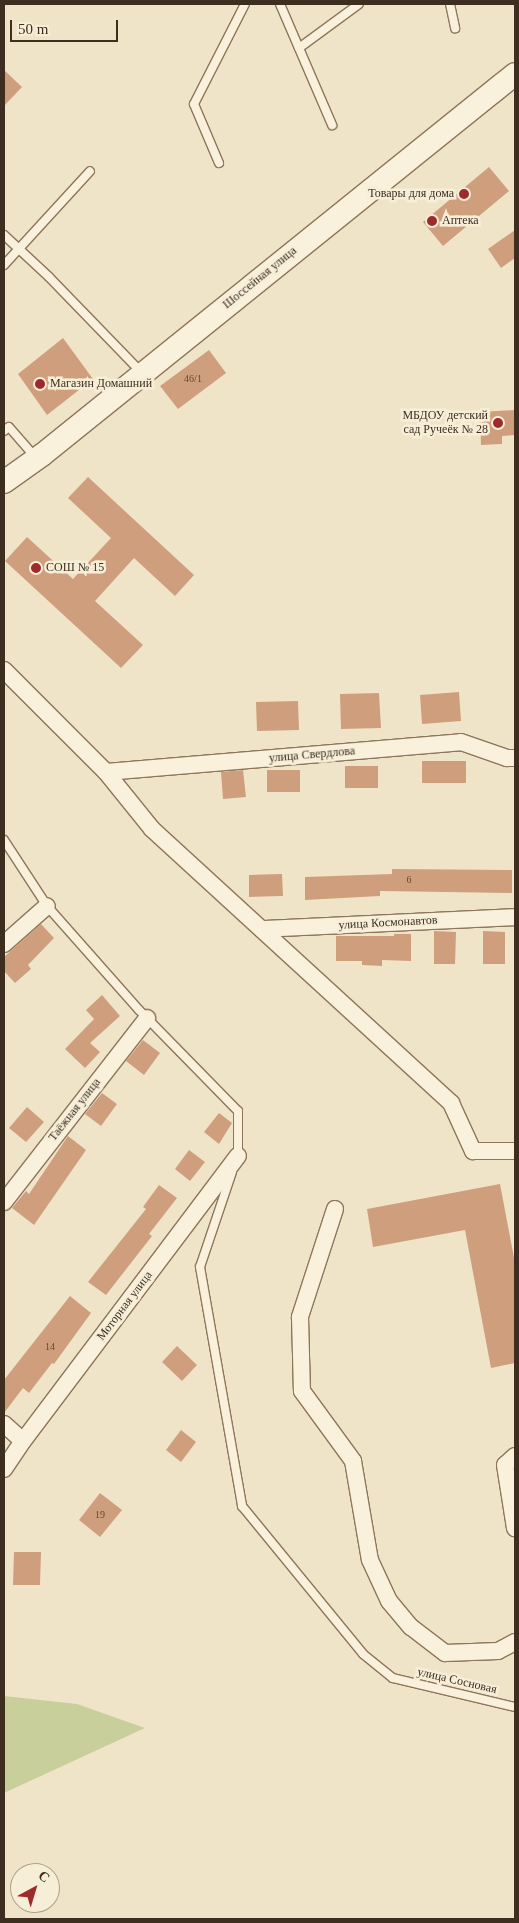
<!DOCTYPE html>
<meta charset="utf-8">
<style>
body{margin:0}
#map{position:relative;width:519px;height:1923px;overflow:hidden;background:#f0e4c8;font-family:"Times New Roman",serif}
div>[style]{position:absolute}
.green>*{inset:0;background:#c9cf9b}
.building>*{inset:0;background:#cf9f7d}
.roads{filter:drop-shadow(1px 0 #8d765c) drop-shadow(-1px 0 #8d765c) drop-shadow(0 1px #8d765c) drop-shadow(0 -1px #8d765c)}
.lane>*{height:8px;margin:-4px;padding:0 4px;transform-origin:4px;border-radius:4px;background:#faf1dc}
.street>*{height:16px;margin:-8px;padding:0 8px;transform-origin:8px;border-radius:8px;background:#faf1dc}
.secondary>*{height:22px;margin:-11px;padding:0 11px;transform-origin:11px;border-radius:11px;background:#faf1dc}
.dots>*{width:14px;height:14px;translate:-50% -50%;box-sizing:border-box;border:2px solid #f7eed8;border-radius:50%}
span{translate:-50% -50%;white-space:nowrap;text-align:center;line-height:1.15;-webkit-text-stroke:5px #f7eed8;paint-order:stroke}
.number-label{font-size:10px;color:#624a37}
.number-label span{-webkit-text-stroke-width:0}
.poi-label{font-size:12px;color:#3d2e20}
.right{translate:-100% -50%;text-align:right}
.left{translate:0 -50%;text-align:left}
.street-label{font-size:12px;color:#3d2e20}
.frame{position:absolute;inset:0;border:5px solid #3d2e20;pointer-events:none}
.north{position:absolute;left:10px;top:1863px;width:50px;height:50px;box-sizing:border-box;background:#f7eed8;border:1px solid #ada18e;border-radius:50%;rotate:39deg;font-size:14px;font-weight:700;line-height:20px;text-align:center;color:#3d2e20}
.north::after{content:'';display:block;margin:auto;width:18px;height:22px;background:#9e2a2b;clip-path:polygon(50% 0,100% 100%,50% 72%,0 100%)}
.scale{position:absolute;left:10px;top:20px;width:108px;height:22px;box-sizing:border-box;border:2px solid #3d2e20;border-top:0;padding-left:6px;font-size:15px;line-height:18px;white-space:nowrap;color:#3d2e20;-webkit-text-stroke:4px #f7eed8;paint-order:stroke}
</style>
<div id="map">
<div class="green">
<div style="clip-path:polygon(4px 1696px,77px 1704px,145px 1728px,4px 1793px)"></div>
</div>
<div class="building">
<div style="clip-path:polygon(4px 70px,22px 87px,4px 106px)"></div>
<div style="clip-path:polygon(489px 167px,509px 191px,443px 246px,423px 222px)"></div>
<div style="clip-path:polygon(515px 230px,515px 258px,501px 268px,488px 249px)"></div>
<div style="clip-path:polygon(63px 338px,93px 379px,47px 415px,18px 374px)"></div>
<div style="clip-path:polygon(209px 350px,226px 373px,178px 409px,160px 386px)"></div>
<div style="clip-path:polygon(515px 410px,515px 435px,502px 436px,502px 444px,481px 445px,480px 412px)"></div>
<div style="clip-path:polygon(88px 477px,194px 575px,175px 596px,134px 558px,95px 601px,143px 645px,121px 668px,5px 561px,27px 537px,73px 579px,111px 538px,68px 498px)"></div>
<div style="clip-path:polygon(459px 692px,461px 721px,422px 724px,420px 695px)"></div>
<div style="clip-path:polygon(379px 693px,381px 728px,341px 729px,340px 694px)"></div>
<div style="clip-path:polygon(298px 701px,299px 730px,257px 731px,256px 702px)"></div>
<div style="clip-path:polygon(422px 761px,466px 761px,466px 783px,422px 783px)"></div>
<div style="clip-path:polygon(345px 766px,378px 766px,378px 788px,345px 788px)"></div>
<div style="clip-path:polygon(243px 770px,246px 797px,223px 799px,221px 772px)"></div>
<div style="clip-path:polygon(267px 770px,300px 770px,300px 792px,267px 792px)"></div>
<div style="clip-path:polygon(392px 869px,512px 870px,512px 893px,380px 891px,380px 896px,305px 900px,305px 877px,392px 874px)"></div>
<div style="clip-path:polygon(282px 874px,283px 896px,249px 897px,249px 875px)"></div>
<div style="clip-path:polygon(41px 924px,54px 938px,28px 965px,31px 969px,15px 983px,4px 971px,4px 957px)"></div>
<div style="clip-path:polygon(434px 931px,456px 932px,455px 964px,434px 964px)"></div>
<div style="clip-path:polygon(483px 931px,505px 932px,505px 964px,483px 964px)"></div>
<div style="clip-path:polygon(394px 934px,411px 934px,411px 961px,382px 960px,382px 966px,362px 965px,362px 961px,336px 961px,336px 936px,394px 936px)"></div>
<div style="clip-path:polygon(102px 995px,120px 1016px,90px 1043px,100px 1052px,85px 1068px,65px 1049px,94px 1019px,86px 1010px)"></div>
<div style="clip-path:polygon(143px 1040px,160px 1053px,144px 1075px,126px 1061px)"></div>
<div style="clip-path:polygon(102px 1093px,117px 1104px,101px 1126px,85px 1114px)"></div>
<div style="clip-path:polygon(27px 1107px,44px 1122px,26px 1142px,9px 1128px)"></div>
<div style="clip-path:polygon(219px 1113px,232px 1123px,219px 1144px,204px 1132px)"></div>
<div style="clip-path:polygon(68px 1136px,86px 1150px,34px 1225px,12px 1208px,26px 1191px,29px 1194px)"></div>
<div style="clip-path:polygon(189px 1150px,205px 1162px,190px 1181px,175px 1169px)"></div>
<div style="clip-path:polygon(500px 1184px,515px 1263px,515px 1363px,491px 1368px,465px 1230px,373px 1247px,367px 1209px)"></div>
<div style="clip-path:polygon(159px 1185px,177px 1198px,149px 1234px,152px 1236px,106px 1295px,88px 1282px,146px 1209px,143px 1207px)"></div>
<div style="clip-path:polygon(70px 1296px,91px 1313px,54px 1364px,52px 1363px,29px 1393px,23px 1388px,4px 1413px,4px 1380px)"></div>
<div style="clip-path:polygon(177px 1346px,197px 1365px,182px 1381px,162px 1362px)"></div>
<div style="clip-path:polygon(181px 1430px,196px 1442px,181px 1462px,166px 1450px)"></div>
<div style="clip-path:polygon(100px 1493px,122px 1510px,100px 1537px,79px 1520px)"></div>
<div style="clip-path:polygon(14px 1552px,41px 1552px,40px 1585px,13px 1585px)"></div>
</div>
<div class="roads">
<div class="lane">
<div style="left:280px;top:4px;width:132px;rotate:66.7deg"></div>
<div style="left:450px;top:4px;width:25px;rotate:78deg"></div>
<div style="left:299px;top:48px;width:74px;rotate:-36.3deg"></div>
<div style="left:219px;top:163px;width:64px;rotate:-113deg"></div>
<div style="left:194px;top:104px;width:112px;rotate:-63deg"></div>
<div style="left:4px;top:235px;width:62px;rotate:43deg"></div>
<div style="left:49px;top:277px;width:134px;rotate:45.9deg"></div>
<div style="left:4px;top:265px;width:127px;rotate:-47.5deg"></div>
<div style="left:4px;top:431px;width:6px;rotate:-39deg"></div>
<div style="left:9px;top:427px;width:40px;rotate:49deg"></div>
<div style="left:4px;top:840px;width:79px;rotate:56.9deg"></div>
<div style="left:47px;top:906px;width:139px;rotate:48.5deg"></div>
<div style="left:139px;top:1010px;width:141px;rotate:45.6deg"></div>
<div style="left:238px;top:1111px;width:46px;rotate:90deg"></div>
<div style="left:232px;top:1172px;width:100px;rotate:108.6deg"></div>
<div style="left:200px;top:1267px;width:243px;rotate:80deg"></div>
<div style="left:242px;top:1506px;width:191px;rotate:50.7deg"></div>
<div style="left:363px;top:1654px;width:38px;rotate:39deg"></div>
<div style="left:393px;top:1678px;width:125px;rotate:13.4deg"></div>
</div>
<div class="street">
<div style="left:4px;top:670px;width:144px;rotate:45deg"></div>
<div style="left:106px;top:772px;width:73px;rotate:51.1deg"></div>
<div style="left:152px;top:829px;width:406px;rotate:42.5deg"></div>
<div style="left:451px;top:1103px;width:53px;rotate:65.4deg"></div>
<div style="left:473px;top:1151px;width:42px"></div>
<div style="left:106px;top:772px;width:356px;rotate:-4.8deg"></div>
<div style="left:461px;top:742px;width:49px;rotate:19.2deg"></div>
<div style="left:507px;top:758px;width:8px"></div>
<div style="left:262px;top:929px;width:253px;rotate:-2.7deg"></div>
<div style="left:4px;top:944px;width:57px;rotate:-41.5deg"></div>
<div style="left:4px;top:1202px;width:233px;rotate:-52.1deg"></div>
<div style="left:335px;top:1209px;width:114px;rotate:108deg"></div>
<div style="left:300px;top:1317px;width:74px;rotate:88.5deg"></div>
<div style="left:302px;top:1391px;width:87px;rotate:53.9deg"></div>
<div style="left:353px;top:1461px;width:100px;rotate:80.3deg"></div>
<div style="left:370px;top:1560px;width:45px;rotate:65.1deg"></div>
<div style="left:389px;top:1601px;width:34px;rotate:50deg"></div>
<div style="left:411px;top:1627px;width:43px;rotate:37.4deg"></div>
<div style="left:445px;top:1653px;width:53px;rotate:-2.2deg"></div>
<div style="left:498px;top:1651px;width:19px;rotate:-28deg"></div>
<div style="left:4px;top:1424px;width:25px;rotate:42deg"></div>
<div style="left:23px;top:1441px;width:357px;rotate:-53deg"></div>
<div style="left:515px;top:1456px;width:13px;rotate:138deg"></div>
<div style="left:505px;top:1465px;width:64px;rotate:81deg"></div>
<div style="left:4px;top:1469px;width:34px;rotate:-56deg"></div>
</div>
<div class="secondary">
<div style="left:4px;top:482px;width:47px;rotate:-35.4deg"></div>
<div style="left:42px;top:455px;width:607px;rotate:-38.85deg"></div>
</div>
</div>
<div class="dots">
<div style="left:464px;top:194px;background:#9e2a2b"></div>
<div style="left:432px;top:221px;background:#9e2a2b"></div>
<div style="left:40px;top:384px;background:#9e2a2b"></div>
<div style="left:498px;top:423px;background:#9e2a2b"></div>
<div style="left:36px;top:568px;background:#9e2a2b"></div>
</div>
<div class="number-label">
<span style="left:193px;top:379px">46/1</span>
<span style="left:409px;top:880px">6</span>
<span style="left:50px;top:1347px">14</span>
<span style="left:100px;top:1515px">19</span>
</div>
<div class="poi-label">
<span class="right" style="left:454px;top:194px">Товары для дома</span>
<span class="left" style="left:442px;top:221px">Аптека</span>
<span class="left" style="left:50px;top:384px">Магазин Домашний</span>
<span class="right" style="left:488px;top:423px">МБДОУ детский<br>сад Ручеёк № 28</span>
<span class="left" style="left:46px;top:568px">СОШ № 15</span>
</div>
<div class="street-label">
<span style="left:260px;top:278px;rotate:-39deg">Шоссейная улица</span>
<span style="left:312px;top:755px;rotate:-5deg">улица Свердлова</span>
<span style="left:388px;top:923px;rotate:-3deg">улица Космонавтов</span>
<span style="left:75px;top:1110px;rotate:-52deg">Таёжная улица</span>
<span style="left:125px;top:1306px;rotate:-53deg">Моторная улица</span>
<span style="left:457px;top:1681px;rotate:13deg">улица Сосновая</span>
</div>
<div class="frame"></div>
<div class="north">С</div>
<div class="scale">50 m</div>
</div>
